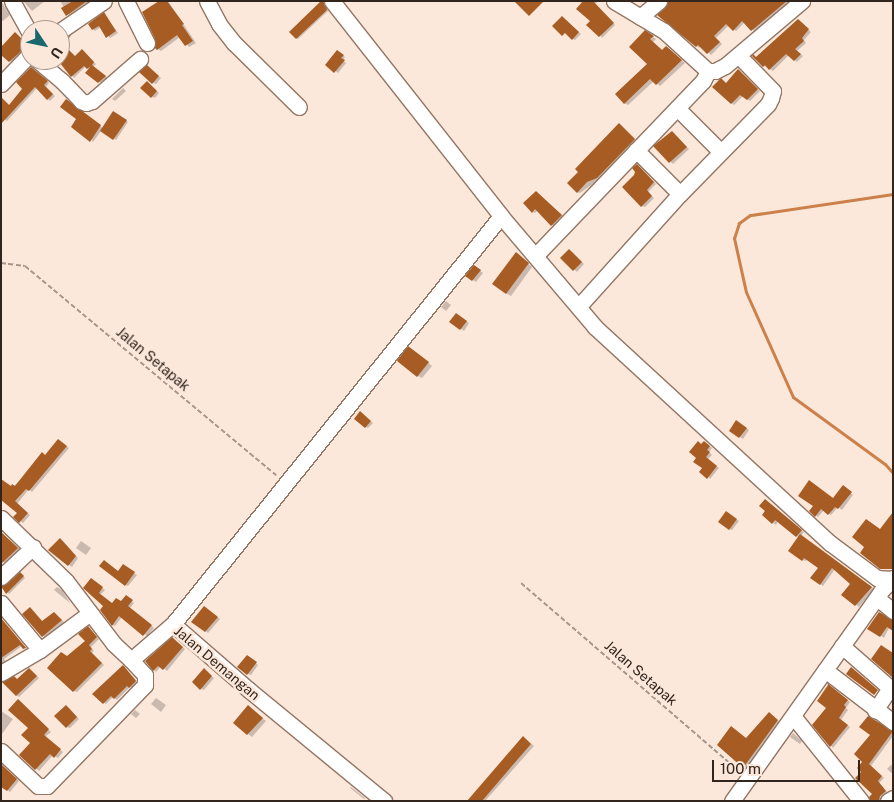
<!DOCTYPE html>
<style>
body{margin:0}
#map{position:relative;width:894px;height:802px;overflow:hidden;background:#fce8db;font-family:"Public Sans",sans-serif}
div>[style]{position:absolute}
.shadow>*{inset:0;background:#0003}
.stream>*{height:3px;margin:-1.5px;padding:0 1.5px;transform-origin:1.5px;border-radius:1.5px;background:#cd814a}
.building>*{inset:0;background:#a65c22}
.path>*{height:2px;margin-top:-1px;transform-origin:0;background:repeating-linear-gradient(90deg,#a7968b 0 5px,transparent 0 7.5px)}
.roads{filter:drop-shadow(1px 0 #937663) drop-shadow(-1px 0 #937663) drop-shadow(0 1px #937663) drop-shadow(0 -1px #937663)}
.minor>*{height:15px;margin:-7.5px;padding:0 7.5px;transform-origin:7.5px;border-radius:7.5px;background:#fff}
span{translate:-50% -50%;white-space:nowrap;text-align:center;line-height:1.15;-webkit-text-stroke:5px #fce8db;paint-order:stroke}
.street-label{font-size:14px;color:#31251d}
.frame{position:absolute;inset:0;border:2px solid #31251d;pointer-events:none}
.north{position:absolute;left:20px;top:20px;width:50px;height:50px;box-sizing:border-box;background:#fce8db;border:1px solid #ab9a8f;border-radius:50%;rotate:124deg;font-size:14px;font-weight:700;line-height:20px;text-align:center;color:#31251d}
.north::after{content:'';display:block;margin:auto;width:18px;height:22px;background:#1b676f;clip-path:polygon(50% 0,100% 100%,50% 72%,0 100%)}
.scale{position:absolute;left:712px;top:760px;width:148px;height:22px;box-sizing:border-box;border:2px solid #31251d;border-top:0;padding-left:6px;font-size:15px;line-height:18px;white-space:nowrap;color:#31251d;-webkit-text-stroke:4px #fce8db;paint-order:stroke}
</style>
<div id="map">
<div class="shadow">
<div style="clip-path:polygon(1px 1px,10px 15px,3px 21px,1px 20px)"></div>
<div style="clip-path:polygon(23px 1px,45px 1px,32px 11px)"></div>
<div style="clip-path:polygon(60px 1px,92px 1px,70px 17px)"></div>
<div style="clip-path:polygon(157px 1px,168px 1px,196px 43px,189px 47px,180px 37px,161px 51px,158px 49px)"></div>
<div style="clip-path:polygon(322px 1px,325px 1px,328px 11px,298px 39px,296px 38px)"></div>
<div style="clip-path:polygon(581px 1px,598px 1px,595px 4px,615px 25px,602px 38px)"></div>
<div style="clip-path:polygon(676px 1px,791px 1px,755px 32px,745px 22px,736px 31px,729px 25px,716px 38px,722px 44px,711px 55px,701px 46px,699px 48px,697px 46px)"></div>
<div style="clip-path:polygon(104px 14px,118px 33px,110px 38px,101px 27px,95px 31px,93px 29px)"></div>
<div style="clip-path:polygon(801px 22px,811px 32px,804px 40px,806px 43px,797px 51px,803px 56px,797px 62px,789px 55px,773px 71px,764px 66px,756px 57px)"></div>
<div style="clip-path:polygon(571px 25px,581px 34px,575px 40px,573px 39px)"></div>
<div style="clip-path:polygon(645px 32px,656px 39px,653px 42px,663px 51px,667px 47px,685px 63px,660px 86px,654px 81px,628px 105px,624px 103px,648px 64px)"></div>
<div style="clip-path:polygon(15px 34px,30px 46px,30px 50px,14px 64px,10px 61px)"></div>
<div style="clip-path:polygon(71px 36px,64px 46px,75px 57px,84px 52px,96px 64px,93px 67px,108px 78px,101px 83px,86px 66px,74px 78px,58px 60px,60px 60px,60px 41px)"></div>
<div style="clip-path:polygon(340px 53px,345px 57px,343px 60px,346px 63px,338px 73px,327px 65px)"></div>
<div style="clip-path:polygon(150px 69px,161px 78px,156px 84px,153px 83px)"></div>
<div style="clip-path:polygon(33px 70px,49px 83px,46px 87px,55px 96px,50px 101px,37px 88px,7px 121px,1px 117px,1px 97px,10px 106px,24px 89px)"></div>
<div style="clip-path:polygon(738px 70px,760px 91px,750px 101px,743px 96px,734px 105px,714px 87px,726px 84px)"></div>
<div style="clip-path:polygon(149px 84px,159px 93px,155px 98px,152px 97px)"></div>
<div style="clip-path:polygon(123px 88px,126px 91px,115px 101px,112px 99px)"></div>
<div style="clip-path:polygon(69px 102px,103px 128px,114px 112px,128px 122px,116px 140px,101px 131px,93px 142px)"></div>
<div style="clip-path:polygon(621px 126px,636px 141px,600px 179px,580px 193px,577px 192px)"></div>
<div style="clip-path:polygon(674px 134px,689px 149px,673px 164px,655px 147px)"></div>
<div style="clip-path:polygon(640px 167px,656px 184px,648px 192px,654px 198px,645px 207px,642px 206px,635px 176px)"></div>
<div style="clip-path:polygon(536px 192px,564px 217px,554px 227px,538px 210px,535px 213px,533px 212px)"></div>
<div style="clip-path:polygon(572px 252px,584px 264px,577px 272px,562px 258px)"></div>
<div style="clip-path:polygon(516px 253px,532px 267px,511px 296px,506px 293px)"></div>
<div style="clip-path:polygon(477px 268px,483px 273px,476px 282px,467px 276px)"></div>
<div style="clip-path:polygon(446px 301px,451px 305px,446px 311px,441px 307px)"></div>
<div style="clip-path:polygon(459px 316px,469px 323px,464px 331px,451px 322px)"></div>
<div style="clip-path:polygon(413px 350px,432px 366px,422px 378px,418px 376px)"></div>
<div style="clip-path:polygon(363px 415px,373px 423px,368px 428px,366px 427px)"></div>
<div style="clip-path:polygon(737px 422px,749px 430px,743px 439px,730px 430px)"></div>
<div style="clip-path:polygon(61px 442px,69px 448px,32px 492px,29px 489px,17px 504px,30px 515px,23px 523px,15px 517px,18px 513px,1px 498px)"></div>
<div style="clip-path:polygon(707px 444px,712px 448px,709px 452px,712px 455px,708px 459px,719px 468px,710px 479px,704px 468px)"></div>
<div style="clip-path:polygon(845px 489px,853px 495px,842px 510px,838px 507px,831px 515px,824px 510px,818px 517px,811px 511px,833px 499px)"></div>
<div style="clip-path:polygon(768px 502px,804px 532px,801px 536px,874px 589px,859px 607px,843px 594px,852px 584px,835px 569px,823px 586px,820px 584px,820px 567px,807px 559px,806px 561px,802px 560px,799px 538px,778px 521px,776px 525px,763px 515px)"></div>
<div style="clip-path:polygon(728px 514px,739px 521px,732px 530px,729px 529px)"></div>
<div style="clip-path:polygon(1px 532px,21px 550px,6px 564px,1px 560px)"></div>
<div style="clip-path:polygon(63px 541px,78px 558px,72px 567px,50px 550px)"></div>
<div style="clip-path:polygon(81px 541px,91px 548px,86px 555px,76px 548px)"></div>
<div style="clip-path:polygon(124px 566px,137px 575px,128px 586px,126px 585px)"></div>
<div style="clip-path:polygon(22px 575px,25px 578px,9px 594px,1px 587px)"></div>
<div style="clip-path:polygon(94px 581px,105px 590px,100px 595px,112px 605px,128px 598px,134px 603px,130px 608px,154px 628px,147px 636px,122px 617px,115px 626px,113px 625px,105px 606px,85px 588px)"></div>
<div style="clip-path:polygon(57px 587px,62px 590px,70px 603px,54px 590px)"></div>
<div style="clip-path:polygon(30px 608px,44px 623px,55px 614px,64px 622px,45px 638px)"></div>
<div style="clip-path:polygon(207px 609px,220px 619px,208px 633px,193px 621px)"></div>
<div style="clip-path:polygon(1px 619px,27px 649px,22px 646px,4px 659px,6px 662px,1px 665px)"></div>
<div style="clip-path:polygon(893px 620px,884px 638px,869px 628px)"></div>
<div style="clip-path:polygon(88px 627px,99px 639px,91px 647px,94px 651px,92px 653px,104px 665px,77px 692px,74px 691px,68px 658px,87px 641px)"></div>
<div style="clip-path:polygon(175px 641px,185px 649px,167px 671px,161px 666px,156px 672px,154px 670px,146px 661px)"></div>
<div style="clip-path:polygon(250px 658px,258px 665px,251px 675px,248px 674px)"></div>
<div style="clip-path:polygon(125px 668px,137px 681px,132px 688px,130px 687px,117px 700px,113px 697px,106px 704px,94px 694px)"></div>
<div style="clip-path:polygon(32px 671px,39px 678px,19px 697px,16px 695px,17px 679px)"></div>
<div style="clip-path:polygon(206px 672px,214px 678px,204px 690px,201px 689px)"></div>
<div style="clip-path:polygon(829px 686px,850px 702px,846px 708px,848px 710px,841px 720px,850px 727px,833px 748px,814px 725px,828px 707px)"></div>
<div style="clip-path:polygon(156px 698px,166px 705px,161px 712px,151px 704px)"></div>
<div style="clip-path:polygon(21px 702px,51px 732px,45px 737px,63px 752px,58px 758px,53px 755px,39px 771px,21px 755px,31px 743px,30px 728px)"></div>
<div style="clip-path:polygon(248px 707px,266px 721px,252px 737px,234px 723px)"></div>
<div style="clip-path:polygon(69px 708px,79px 719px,70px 728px,67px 727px)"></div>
<div style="clip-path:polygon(135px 710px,140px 714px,136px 718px,131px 714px)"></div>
<div style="clip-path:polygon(1px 711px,13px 719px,2px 734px,1px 734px)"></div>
<div style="clip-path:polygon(772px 716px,780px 722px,746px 768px,743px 767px,747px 740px)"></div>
<div style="clip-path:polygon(868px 717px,893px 733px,893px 736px,871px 766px,884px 778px,879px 783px,888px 793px,882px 801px,874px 801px,874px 794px,862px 772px,871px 735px)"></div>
<div style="clip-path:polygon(793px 733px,802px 741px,800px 744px,790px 737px)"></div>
<div style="clip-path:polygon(527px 740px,534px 746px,485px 801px,468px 801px)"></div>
<div style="clip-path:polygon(1px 765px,19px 781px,10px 792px,1px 786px)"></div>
<div style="clip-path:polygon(891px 765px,893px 766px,893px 774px,887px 769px)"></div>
<div style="clip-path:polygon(351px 787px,365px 798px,364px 799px,350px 788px)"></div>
</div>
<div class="stream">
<div style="left:893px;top:194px;width:145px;rotate:171.6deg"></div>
<div style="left:750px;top:215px;width:14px;rotate:144deg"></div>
<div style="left:739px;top:223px;width:16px;rotate:108deg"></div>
<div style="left:734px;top:238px;width:55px;rotate:77.5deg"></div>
<div style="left:746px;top:292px;width:115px;rotate:65.9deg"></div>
<div style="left:793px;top:397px;width:114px;rotate:36.1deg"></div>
<div style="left:885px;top:464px;width:12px;rotate:48deg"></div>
</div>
<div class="building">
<div style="clip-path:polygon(73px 1px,87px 1px,66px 16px,61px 8px)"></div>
<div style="clip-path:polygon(159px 1px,167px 1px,184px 24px,182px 25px,193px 41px,185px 46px,177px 35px,157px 50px,155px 48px,155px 39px,142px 12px)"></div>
<div style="clip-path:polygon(321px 1px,323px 1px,327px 10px,296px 39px,289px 32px)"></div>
<div style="clip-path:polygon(514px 1px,544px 1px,529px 16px)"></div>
<div style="clip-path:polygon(583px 1px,593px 1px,614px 23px,599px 37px,586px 25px,590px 21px,576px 9px)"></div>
<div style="clip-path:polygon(668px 1px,787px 1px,751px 31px,742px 21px,733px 31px,726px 24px,714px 36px,720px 42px,707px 54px,698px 45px,696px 47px,657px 15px,665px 8px)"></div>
<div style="clip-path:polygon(104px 12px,116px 31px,106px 38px,99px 26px,92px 30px,88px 24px)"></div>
<div style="clip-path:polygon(562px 16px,579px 32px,572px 40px,565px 33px,562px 36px,552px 26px)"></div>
<div style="clip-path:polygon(798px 19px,809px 29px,802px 38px,804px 41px,795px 49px,801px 54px,794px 61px,786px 54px,769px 70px,765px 65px,763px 67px,752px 56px,753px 54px,756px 57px)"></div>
<div style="clip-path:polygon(645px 30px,654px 36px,650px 39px,662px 50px,666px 46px,682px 60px,656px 85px,650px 79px,624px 104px,615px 94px,647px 64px,629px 47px)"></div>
<div style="clip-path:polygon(15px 32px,28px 45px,9px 62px,1px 55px,1px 47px)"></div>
<div style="clip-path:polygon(71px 35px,63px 44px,75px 56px,82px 49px,94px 62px,92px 65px,106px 76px,98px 83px,85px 73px,91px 66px,87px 69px,84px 66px,71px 77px,60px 63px,60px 40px)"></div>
<div style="clip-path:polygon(337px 50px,344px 55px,341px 58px,345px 60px,334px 73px,325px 65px)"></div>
<div style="clip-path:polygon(147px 65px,159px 76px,152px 84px,139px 72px)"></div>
<div style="clip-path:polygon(31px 67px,48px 81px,44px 85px,53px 94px,47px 100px,35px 87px,1px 124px,1px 97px,9px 105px,22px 89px,16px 82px)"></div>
<div style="clip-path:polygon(738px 69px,758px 89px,747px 100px,740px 95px,731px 104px,712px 87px,721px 78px,726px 83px)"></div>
<div style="clip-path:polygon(147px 81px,157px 91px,151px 98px,140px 88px)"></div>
<div style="clip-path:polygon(66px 99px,101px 125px,90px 142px,71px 127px,76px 119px,60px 107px)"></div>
<div style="clip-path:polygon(113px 111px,127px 120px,113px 140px,100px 131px)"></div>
<div style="clip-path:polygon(619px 123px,635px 139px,597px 178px,587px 182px,577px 193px,567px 183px,578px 172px,575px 169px)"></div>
<div style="clip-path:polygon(672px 131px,687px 147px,669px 163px,653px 146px)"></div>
<div style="clip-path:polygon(637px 164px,654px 182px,647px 190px,652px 196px,641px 207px,622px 187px,634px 175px,635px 172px,632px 168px)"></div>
<div style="clip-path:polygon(536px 191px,562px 215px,551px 226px,535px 209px,532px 213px,523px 203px)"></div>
<div style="clip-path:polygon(569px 249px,582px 262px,573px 271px,560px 258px)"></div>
<div style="clip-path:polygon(516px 252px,529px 263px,506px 294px,492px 284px)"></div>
<div style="clip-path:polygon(474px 265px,481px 270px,472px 281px,465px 276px)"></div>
<div style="clip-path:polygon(456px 313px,467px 321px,460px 330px,449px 322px)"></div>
<div style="clip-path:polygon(408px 346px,429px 362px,417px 377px,397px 361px)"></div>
<div style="clip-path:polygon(360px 411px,371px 421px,365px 428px,354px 419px)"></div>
<div style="clip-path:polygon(736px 420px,747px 428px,739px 438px,729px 431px)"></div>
<div style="clip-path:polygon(58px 439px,67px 446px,29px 491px,26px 489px,15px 501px,28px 513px,19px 523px,13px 517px,17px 513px,1px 500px,1px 479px,11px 486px,12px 484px,15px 486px,42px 452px,45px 455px)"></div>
<div style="clip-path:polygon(698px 441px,701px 444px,704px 441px,710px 446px,707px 450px,710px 452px,706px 457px,717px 466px,707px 479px,699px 472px,702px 468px,693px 462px,696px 458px,689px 452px)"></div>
<div style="clip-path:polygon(809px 480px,833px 498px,843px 485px,852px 492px,838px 509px,835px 507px,828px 515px,821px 509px,815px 517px,809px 511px,813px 506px,798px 496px)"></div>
<div style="clip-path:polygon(765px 499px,802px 530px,796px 537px,775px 520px,772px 524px,762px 515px,765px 511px,759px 506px)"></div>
<div style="clip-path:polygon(726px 511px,737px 519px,729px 530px,718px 522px)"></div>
<div style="clip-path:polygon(893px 512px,893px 569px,880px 569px,860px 553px,864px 547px,852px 537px,866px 519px,880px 529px)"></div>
<div style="clip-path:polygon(1px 532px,18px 548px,2px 563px,1px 562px)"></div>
<div style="clip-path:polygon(800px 534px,872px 587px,855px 606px,841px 595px,850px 584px,832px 568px,820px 585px,810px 578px,818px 568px,804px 558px,802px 561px,788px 551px)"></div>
<div style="clip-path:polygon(60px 538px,76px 556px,68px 566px,48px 550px)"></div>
<div style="clip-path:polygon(104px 560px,118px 571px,123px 564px,135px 572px,125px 586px,99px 566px)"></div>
<div style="clip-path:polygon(20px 572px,24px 576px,6px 594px,1px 586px,7px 584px)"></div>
<div style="clip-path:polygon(91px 578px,103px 587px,99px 593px,112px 603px,116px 598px,121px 601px,126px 595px,133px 600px,128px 606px,152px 625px,143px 636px,119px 616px,112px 626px,100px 610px,103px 606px,83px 588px)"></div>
<div style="clip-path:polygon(204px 606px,218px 617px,205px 632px,191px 622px)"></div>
<div style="clip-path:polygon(30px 607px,42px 621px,54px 612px,62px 620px,42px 637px,22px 614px)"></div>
<div style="clip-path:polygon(879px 612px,893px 620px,893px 631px,887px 627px,880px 637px,867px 629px)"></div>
<div style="clip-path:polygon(1px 618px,26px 648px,23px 649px,20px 645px,1px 658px)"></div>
<div style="clip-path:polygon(88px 626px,97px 637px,89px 645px,92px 649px,90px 651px,102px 663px,73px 692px,47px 668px,61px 652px,67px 656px,85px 641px,78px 634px)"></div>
<div style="clip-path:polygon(172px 637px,183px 647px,163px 670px,158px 666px,153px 671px,145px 661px)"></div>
<div style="clip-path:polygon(881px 645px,893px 653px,893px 678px,871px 659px)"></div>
<div style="clip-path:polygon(247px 655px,257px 662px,247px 675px,237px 667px)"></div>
<div style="clip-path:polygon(123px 665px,136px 681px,129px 688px,127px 686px,114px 699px,111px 696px,103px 704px,92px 694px)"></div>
<div style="clip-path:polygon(851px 667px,878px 690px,874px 695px,846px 674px)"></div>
<div style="clip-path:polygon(29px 668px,37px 676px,16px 696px,2px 682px,14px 676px,17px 679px)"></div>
<div style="clip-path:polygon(204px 668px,212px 676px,200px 690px,192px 682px)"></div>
<div style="clip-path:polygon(827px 683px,848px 700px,844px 705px,846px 707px,839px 718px,848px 725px,830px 747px,812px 725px,826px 708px,817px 701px,828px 685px)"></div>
<div style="clip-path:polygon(18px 699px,49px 729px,44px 735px,61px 749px,54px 758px,50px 754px,35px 770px,19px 755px,30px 743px,21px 735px,28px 728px,8px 710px)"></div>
<div style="clip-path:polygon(66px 705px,77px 717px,66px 728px,54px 716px)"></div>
<div style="clip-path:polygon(248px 705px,263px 718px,247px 735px,233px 723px)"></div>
<div style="clip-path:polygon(769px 712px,778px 720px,743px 768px,717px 745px,731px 726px,746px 738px)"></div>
<div style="clip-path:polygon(868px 716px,893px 731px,869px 764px,882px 776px,878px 781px,886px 791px,880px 796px,879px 801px,870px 801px,869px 797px,872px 794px,855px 778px,861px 772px,857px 768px,862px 762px,854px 754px,870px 735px,859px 727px)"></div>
<div style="clip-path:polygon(523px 736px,531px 744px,511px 767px,482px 801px,467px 801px)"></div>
<div style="clip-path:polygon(1px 764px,17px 779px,7px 791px,1px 787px)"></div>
</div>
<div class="path">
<div style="left:1px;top:263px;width:24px;rotate:7deg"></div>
<div style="left:25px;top:266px;width:327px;rotate:39.8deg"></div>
<div style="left:521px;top:583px;width:288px;rotate:40.8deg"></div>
</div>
<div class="roads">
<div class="minor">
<div style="left:12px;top:1px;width:37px;rotate:61deg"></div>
<div style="left:126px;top:1px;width:47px;rotate:63.4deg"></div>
<div style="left:207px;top:1px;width:26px;rotate:62deg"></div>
<div style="left:219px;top:24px;width:24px;rotate:52deg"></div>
<div style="left:234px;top:43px;width:91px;rotate:44.6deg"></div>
<div style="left:332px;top:1px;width:273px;rotate:51.8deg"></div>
<div style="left:501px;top:216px;width:145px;rotate:49.7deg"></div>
<div style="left:595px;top:327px;width:319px;rotate:42.6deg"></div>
<div style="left:830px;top:543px;width:59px;rotate:36.7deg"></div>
<div style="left:877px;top:578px;width:15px;rotate:4deg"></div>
<div style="left:614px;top:1px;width:58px;rotate:31deg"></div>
<div style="left:664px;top:31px;width:59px;rotate:42.3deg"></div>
<div style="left:640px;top:17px;width:25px;rotate:-40deg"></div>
<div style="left:60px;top:31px;width:53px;rotate:-34.3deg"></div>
<div style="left:37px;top:60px;width:33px;rotate:40deg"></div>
<div style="left:62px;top:81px;width:28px;rotate:46deg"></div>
<div style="left:81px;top:101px;width:5px;rotate:22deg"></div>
<div style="left:86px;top:103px;width:6px;rotate:-18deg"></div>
<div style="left:92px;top:101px;width:64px;rotate:-41.2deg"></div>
<div style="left:1px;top:84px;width:42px;rotate:-46deg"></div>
<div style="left:677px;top:108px;width:62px;rotate:45deg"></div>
<div style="left:680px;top:194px;width:126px;rotate:-45.6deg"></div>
<div style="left:768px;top:104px;width:7px;rotate:-63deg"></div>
<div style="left:771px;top:98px;width:7px;rotate:-74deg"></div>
<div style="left:773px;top:91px;width:50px;rotate:-134.2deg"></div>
<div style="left:536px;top:255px;width:241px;rotate:-46.2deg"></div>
<div style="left:703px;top:81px;width:11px;rotate:-63deg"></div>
<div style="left:708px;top:71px;width:7px"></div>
<div style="left:715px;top:71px;width:11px;rotate:-27deg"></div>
<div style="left:725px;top:66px;width:101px;rotate:-40.2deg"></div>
<div style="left:579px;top:306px;width:151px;rotate:-48deg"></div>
<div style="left:680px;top:194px;width:62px;rotate:-135deg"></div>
<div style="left:1px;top:518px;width:91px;rotate:44.1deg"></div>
<div style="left:66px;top:581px;width:79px;rotate:52.7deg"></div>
<div style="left:114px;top:644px;width:23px;rotate:43deg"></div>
<div style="left:131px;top:660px;width:55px;rotate:-40.6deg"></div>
<div style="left:173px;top:624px;width:101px;rotate:41deg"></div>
<div style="left:249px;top:690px;width:175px;rotate:39.4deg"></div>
<div style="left:1px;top:577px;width:44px;rotate:-43.2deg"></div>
<div style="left:877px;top:598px;width:21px;rotate:39deg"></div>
<div style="left:1px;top:603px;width:61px;rotate:50.3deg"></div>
<div style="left:173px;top:624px;width:523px;rotate:-51.2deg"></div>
<div style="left:842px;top:646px;width:64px;rotate:41.2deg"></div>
<div style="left:890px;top:688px;width:27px;rotate:124deg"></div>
<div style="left:825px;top:670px;width:86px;rotate:37.4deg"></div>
<div style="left:1px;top:673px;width:45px;rotate:-30.5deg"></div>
<div style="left:40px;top:650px;width:62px;rotate:-36.5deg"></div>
<div style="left:793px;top:716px;width:109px;rotate:51.3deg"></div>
<div style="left:1px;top:751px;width:51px;rotate:43.4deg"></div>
<div style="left:38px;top:786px;width:9px"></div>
<div style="left:47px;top:786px;width:141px;rotate:-45.9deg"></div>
<div style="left:145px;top:685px;width:10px;rotate:-90deg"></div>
<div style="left:145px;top:675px;width:21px;rotate:-133deg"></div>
<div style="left:732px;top:801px;width:257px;rotate:-54.6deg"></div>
<div style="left:881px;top:591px;width:18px;rotate:-47deg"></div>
<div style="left:888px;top:801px;width:6px;rotate:-31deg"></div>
</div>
</div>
<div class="street-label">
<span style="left:153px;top:359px;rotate:40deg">Jalan Setapak</span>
<span style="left:217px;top:663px;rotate:40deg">Jalan Demangan</span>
<span style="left:641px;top:673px;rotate:41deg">Jalan Setapak</span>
</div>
<div class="frame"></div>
<div class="north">U</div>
<div class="scale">100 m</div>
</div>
